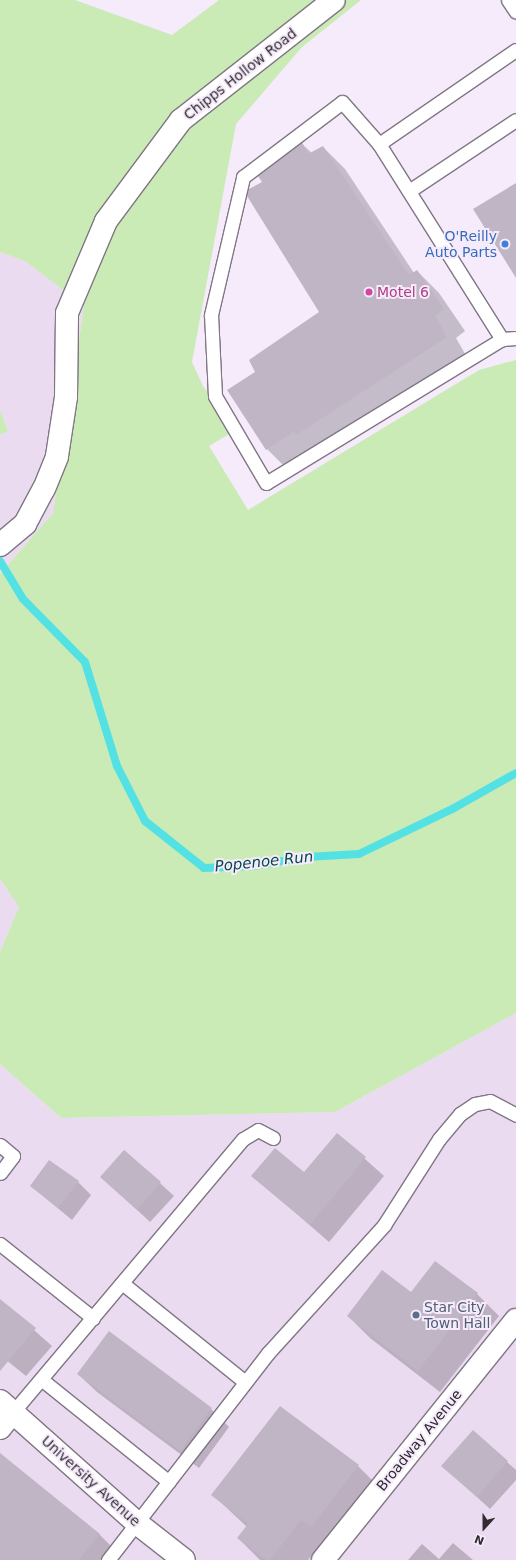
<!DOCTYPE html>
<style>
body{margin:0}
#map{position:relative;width:516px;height:1560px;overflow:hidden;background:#f6ebfb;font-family:"DejaVu Sans",sans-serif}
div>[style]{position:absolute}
.built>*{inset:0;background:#eadbf0}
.green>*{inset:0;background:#caebb6}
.shadow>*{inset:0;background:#0003}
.stream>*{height:8px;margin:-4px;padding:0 4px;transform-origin:4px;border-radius:4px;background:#54e1e3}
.building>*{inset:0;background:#bfb5c4}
.roads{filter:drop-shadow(1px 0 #807684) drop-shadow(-1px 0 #807684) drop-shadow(0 1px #807684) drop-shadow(0 -1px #807684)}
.service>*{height:13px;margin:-6.5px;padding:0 6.5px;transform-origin:6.5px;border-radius:6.5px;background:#fff}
.minor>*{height:22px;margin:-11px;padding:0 11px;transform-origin:11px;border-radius:11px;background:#fff}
.tertiary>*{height:22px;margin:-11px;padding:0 11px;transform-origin:11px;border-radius:11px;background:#fff}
.dots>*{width:11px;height:11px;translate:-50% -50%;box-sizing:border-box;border:2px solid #f6ebfb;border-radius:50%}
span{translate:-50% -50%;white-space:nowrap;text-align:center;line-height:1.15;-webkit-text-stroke:4px #f6ebfb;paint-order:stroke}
.street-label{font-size:14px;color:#2f2b30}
.shop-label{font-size:14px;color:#366cbe}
.right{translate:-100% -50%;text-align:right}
.hotel-label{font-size:14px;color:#b23c85}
.left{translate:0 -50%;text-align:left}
.service-label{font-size:14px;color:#4e5e75}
.water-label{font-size:15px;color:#044748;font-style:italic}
.north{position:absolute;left:464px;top:1508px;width:40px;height:40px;-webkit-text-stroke:3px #f6ebfb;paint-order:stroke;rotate:201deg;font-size:11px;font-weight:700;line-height:16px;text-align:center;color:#2f2b30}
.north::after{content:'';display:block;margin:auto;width:14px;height:18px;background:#2f2b30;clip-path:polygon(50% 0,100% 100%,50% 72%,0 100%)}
</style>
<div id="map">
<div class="built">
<div style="clip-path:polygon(0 252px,25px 261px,84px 306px,53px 513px,0 574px,0 435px,8px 431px,0 410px)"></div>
<div style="clip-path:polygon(0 879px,19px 907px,0 952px)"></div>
<div style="clip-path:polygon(516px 1013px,516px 1560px,0 1560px,0 1064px,61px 1118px,335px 1112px)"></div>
</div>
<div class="green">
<div style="clip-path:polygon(0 0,75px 0,172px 35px,219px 0,361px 0,302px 47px,236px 124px,192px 362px,203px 386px,236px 430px,209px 446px,248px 510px,479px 370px,516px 360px,516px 1013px,335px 1112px,61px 1118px,0 1064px,0 952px,19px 907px,0 879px,0 574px,53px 513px,84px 306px,25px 261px,0 252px)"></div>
<div style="clip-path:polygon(0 410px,8px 431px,0 435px)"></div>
</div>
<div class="shadow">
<div style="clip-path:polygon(302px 144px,312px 153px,323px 147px,345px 169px,414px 273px,417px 271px,439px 293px,465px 331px,456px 338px,468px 359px,289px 471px,267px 449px,256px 372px,320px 313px,263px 182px)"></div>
<div style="clip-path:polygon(337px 1134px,384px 1176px,329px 1242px,253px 1176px,304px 1173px)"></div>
<div style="clip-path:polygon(125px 1151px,174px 1196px,150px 1222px,102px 1177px)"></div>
<div style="clip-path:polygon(78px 1182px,91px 1195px,72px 1220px,31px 1186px)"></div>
<div style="clip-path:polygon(411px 1293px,477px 1294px,499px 1316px,440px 1392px,370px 1338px,348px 1316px)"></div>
<div style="clip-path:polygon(0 1300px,52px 1346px,26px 1376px,0 1355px)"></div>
<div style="clip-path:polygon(78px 1374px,211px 1409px,229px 1427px,199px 1468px,97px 1392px)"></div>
<div style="clip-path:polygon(473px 1432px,516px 1470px,516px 1480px,490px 1509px,443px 1466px)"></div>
<div style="clip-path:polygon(6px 1459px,100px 1535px,121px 1556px,118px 1560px,0 1560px,0 1467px)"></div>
<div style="clip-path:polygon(358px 1466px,380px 1488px,334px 1548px,323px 1541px,308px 1560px,260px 1560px,238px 1538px,247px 1527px,213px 1495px)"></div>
<div style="clip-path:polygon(453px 1543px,473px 1560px,408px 1560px,422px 1544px,439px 1559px)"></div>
</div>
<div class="stream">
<div style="left:0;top:561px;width:44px;rotate:58.8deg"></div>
<div style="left:23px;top:599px;width:88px;rotate:45.5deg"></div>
<div style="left:85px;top:662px;width:109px;rotate:72.9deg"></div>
<div style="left:117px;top:766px;width:62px;rotate:63deg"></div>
<div style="left:145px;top:821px;width:75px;rotate:38.5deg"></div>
<div style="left:204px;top:868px;width:49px;rotate:-2.3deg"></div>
<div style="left:253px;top:866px;width:55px;rotate:-9.5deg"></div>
<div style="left:307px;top:857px;width:52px;rotate:-3.3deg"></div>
<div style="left:359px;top:854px;width:106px;rotate:-25.8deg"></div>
<div style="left:454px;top:808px;width:71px;rotate:-29.4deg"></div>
</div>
<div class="building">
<div style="clip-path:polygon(302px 142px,308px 154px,323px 146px,409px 275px,417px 270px,444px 309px,435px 316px,447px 337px,296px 435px,294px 431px,266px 450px,227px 390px,255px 372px,249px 360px,319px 312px,247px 196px,249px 189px,262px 182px,258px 176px)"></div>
<div style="clip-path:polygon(516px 183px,516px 278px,473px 209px)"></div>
<div style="clip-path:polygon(337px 1133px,366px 1157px,310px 1225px,251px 1176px,275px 1148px,304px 1172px)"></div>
<div style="clip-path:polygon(124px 1150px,161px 1182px,137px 1210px,100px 1177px)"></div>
<div style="clip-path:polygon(49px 1160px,79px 1181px,58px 1208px,30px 1186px)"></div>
<div style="clip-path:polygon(435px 1261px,478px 1293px,418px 1371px,347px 1316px,382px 1270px,411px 1292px)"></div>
<div style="clip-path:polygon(0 1299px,36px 1328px,0 1371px)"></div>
<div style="clip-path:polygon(109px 1331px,212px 1408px,180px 1451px,77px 1374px)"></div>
<div style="clip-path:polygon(280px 1406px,359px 1465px,311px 1527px,301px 1520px,270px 1560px,266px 1560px,237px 1538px,248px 1524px,211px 1495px)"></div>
<div style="clip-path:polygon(473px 1430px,508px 1461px,477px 1497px,441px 1466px)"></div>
<div style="clip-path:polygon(0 1453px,100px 1534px,79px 1560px,0 1560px)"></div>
</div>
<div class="roads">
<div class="service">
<div style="left:508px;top:0;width:14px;rotate:56deg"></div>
<div style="left:342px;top:102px;width:56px;rotate:48.6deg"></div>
<div style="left:379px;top:144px;width:231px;rotate:57.8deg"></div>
<div style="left:502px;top:339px;width:276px;rotate:148.6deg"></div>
<div style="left:266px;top:483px;width:101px;rotate:-120.4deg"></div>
<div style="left:215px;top:396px;width:81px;rotate:-92.8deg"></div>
<div style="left:211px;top:315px;width:142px;rotate:-76.9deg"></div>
<div style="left:243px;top:177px;width:124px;rotate:-37.1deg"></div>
<div style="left:379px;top:144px;width:166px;rotate:-34.5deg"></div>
<div style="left:409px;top:191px;width:128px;rotate:-33.6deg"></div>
<div style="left:502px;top:339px;width:14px;rotate:-4deg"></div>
<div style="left:0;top:1145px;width:17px;rotate:40deg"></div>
<div style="left:13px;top:1156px;width:21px;rotate:127deg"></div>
<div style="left:0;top:1244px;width:119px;rotate:38.5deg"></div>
<div style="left:122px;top:1283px;width:156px;rotate:38.8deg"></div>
<div style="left:41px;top:1379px;width:164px;rotate:38.8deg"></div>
<div style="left:13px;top:1412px;width:357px;rotate:-49.9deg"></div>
<div style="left:243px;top:1139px;width:17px;rotate:-31deg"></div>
<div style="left:258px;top:1130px;width:17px;rotate:28deg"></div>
<div style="left:108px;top:1560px;width:262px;rotate:-52.3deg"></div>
<div style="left:268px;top:1353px;width:173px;rotate:-47.8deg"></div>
<div style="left:384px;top:1225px;width:102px;rotate:-57.4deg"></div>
<div style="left:439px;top:1139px;width:33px;rotate:-50deg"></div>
<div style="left:460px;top:1114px;width:18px;rotate:-34deg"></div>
<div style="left:475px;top:1104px;width:15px;rotate:-11deg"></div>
<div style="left:490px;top:1101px;width:30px;rotate:28deg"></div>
</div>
<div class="minor">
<div style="left:0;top:545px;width:33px;rotate:-40deg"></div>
<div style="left:25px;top:524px;width:40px;rotate:-62deg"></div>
<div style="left:44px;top:489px;width:35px;rotate:-68deg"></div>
<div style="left:57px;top:456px;width:60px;rotate:-81.3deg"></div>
<div style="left:66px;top:397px;width:84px;rotate:-89.3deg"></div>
<div style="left:67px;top:313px;width:100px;rotate:-67deg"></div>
<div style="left:106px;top:221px;width:126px;rotate:-53.4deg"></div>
<div style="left:181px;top:120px;width:194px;rotate:-38.1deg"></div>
<div style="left:0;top:1428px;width:21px;rotate:-51deg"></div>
<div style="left:323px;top:1560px;width:308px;rotate:-51.2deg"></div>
</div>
<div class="tertiary">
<div style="left:0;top:1401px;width:185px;rotate:41.7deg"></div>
<div style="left:138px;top:1524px;width:58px;rotate:38deg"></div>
</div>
</div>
<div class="dots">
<div style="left:505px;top:244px;background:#3f7fe0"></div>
<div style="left:369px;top:292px;background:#d1479c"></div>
<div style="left:416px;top:1315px;background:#5c6f8a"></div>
</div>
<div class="street-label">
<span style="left:240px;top:74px;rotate:-38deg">Chipps Hollow Road</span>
<span style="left:419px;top:1440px;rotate:-51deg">Broadway Avenue</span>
<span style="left:91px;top:1481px;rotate:42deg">University Avenue</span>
</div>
<div class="shop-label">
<span class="right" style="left:497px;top:244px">O'Reilly<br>Auto Parts</span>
</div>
<div class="hotel-label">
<span class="left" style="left:377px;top:292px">Motel 6</span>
</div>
<div class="service-label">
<span class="left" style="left:424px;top:1315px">Star City<br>Town Hall</span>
</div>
<div class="water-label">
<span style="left:264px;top:862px;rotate:-6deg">Popenoe Run</span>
</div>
<div class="north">N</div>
</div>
